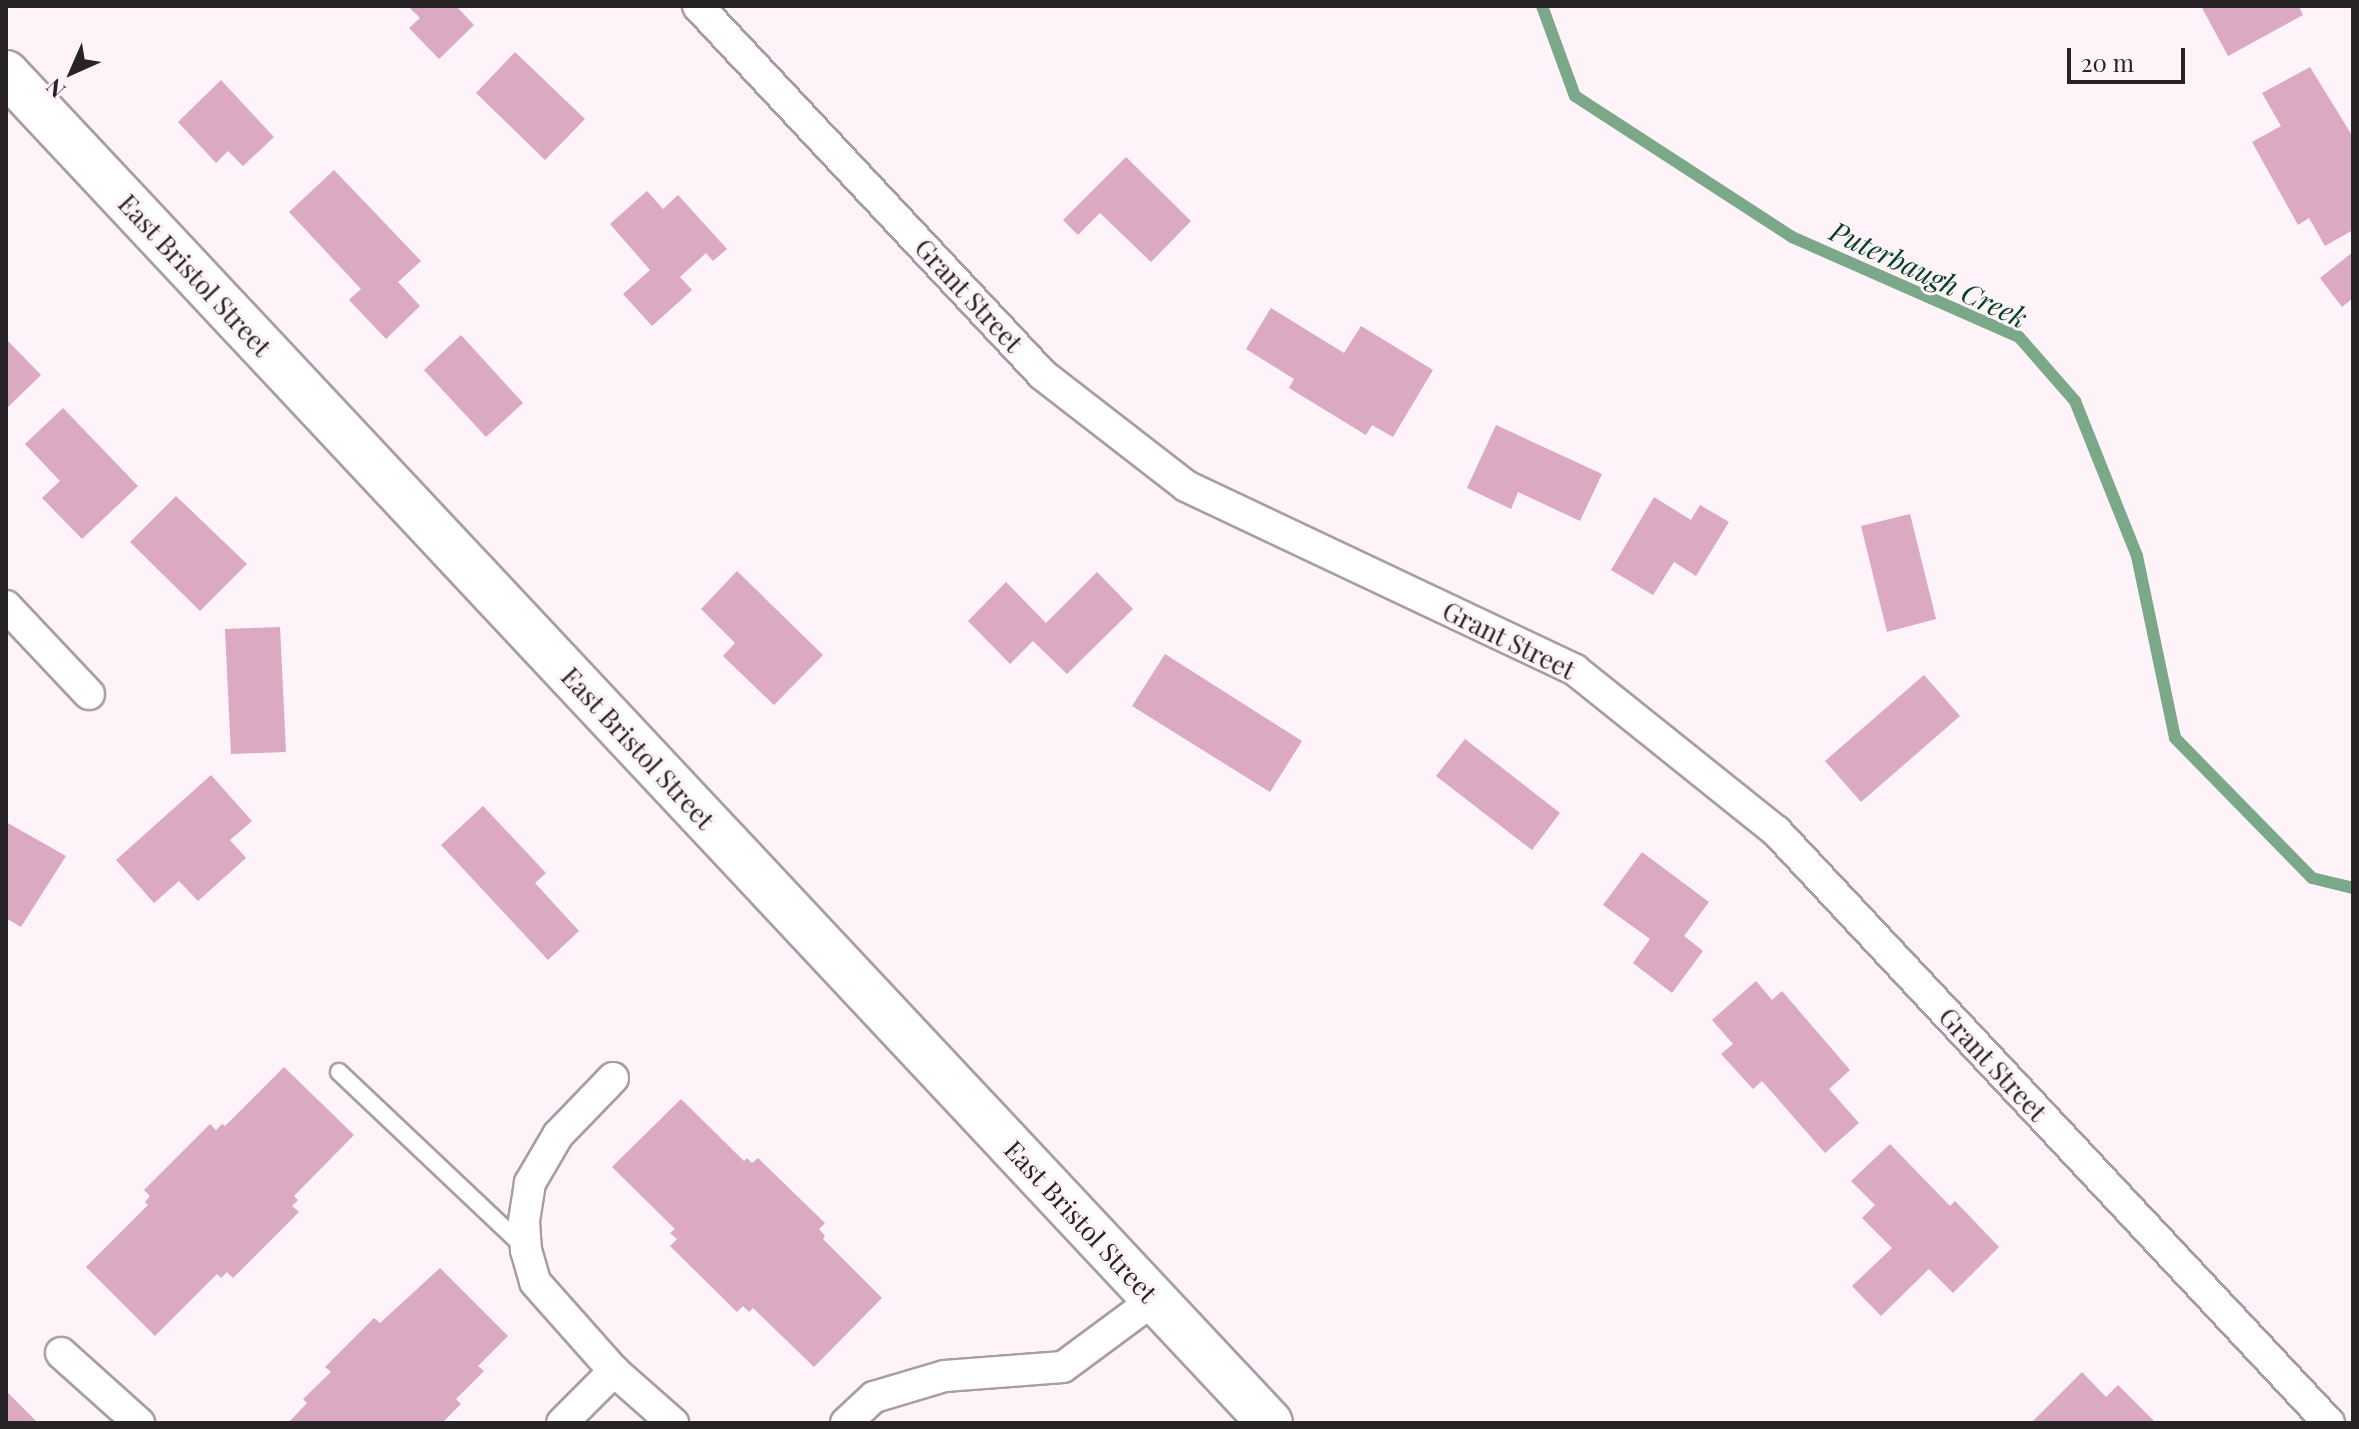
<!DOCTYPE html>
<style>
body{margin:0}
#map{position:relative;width:2359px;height:1429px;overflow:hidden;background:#fdf3f8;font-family:"Playfair Display",serif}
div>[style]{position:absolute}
.stream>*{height:12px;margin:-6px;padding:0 6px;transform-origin:6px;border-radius:6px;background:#7aa889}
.building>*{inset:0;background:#dba9c2}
.roads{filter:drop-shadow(2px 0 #a99da3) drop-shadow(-2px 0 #a99da3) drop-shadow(0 2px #a99da3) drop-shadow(0 -2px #a99da3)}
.service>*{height:16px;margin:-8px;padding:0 8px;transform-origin:8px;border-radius:8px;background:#fff}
.minor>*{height:30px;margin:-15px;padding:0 15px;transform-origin:15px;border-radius:15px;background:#fff}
.secondary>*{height:44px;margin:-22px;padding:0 22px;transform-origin:22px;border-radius:22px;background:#fff}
span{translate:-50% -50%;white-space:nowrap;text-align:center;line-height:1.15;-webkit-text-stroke:6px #fdf3f8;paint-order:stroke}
.street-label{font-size:26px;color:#282326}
.water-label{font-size:28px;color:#074123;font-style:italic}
.frame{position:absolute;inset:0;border:8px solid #282326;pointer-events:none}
.north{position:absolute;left:32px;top:32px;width:80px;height:80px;-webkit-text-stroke:6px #fdf3f8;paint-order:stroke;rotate:225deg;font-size:22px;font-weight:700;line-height:32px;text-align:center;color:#282326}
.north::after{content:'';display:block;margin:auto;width:28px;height:36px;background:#282326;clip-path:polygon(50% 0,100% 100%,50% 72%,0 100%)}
.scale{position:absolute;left:2067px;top:48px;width:118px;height:36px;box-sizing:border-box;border:4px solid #282326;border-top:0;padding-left:10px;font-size:24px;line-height:28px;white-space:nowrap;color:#282326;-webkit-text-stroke:6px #fdf3f8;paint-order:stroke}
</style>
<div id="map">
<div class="stream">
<div style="left:1542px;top:6px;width:96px;rotate:69.9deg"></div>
<div style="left:1575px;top:96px;width:259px;rotate:33deg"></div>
<div style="left:1792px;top:237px;width:248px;rotate:23.8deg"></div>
<div style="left:2019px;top:337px;width:85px;rotate:48.8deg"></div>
<div style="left:2075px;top:401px;width:167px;rotate:68.2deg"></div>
<div style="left:2137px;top:556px;width:186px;rotate:78.2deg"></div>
<div style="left:2175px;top:738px;width:196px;rotate:45.6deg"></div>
<div style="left:2312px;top:878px;width:42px;rotate:13.7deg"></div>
</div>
<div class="building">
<div style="clip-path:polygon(408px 6px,456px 6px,474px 25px,439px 59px,409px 28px,420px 18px)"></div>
<div style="clip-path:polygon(2201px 6px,2299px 6px,2303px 15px,2228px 56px)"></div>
<div style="clip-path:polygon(515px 52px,585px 119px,545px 160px,476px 93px)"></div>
<div style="clip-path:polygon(2310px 67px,2353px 137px,2353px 230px,2325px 246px,2309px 218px,2298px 225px,2252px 142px,2281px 126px,2262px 93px)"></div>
<div style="clip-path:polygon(221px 80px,274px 137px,243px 166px,228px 151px,216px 163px,178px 122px)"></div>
<div style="clip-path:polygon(1126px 157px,1191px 221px,1151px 262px,1100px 213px,1078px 235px,1063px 220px)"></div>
<div style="clip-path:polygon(334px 170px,421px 261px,398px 282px,420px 306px,386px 339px,349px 300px,361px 289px,289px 212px)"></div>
<div style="clip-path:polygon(647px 191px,663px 209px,678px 195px,727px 249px,713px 261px,706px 253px,680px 277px,692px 290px,652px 326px,623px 294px,650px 270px,610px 224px)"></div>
<div style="clip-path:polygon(2353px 252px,2353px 298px,2342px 307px,2320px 278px)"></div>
<div style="clip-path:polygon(1271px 308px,1344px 353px,1361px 326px,1433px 370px,1393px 437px,1372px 425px,1366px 435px,1289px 388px,1294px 379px,1246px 349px)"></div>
<div style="clip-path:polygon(461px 335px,523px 403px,486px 437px,424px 370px)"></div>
<div style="clip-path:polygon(6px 339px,41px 375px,6px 409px)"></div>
<div style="clip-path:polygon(63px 408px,138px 486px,82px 539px,42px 498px,60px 481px,25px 444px)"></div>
<div style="clip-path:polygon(1496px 425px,1602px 474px,1580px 521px,1518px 492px,1511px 509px,1467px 488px)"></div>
<div style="clip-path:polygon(176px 496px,247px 564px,200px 611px,130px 542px)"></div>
<div style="clip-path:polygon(1654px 497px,1691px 520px,1700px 505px,1729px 522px,1696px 576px,1674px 562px,1653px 595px,1611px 570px)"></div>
<div style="clip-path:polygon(1910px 514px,1936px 619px,1887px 632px,1861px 526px)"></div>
<div style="clip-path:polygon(737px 571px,823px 655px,774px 705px,723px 656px,735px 643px,701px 609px)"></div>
<div style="clip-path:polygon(1097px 572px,1133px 609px,1067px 674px,1033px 641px,1010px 664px,968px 621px,1006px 582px,1046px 623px)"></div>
<div style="clip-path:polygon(280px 627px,286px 752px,231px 754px,225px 629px)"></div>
<div style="clip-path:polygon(1165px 654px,1302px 741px,1270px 792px,1132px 706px)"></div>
<div style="clip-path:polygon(1924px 675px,1960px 716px,1861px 802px,1825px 761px)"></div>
<div style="clip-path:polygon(1465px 739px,1560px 813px,1532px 850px,1436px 776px)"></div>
<div style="clip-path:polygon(211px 775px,252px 821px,230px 840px,246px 858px,198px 901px,179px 881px,154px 903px,116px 860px)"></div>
<div style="clip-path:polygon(483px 806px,546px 873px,535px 883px,579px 931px,548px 960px,441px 845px)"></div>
<div style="clip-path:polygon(6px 822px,66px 856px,21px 927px,6px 918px)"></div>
<div style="clip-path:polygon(1642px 852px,1709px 902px,1684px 936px,1703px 951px,1672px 993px,1633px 963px,1650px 939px,1603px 905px)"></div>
<div style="clip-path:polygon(1756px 981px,1772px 1000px,1782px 991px,1850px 1070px,1829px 1089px,1859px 1123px,1825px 1153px,1762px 1081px,1753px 1089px,1721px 1054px,1733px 1044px,1712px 1020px)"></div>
<div style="clip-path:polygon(284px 1067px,354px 1135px,294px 1196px,298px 1200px,292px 1206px,299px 1212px,233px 1278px,227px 1272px,221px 1278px,217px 1274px,155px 1336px,86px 1267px,148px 1205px,145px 1202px,150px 1196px,144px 1190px,210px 1124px,216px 1130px,222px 1124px,225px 1126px)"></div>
<div style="clip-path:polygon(681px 1099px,744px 1161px,747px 1158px,752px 1163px,758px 1158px,825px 1223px,819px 1229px,825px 1236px,823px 1239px,882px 1298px,814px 1367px,753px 1308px,749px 1312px,743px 1306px,737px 1312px,670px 1246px,677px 1239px,670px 1233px,675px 1229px,612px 1167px)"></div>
<div style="clip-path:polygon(1890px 1144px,1950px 1206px,1955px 1201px,1999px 1247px,1953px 1293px,1929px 1269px,1881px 1316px,1852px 1286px,1892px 1248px,1862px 1218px,1875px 1205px,1851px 1181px)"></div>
<div style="clip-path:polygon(440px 1268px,508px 1336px,478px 1366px,484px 1371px,456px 1399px,461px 1404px,442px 1423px,288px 1423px,307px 1403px,303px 1399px,331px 1372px,325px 1367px,374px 1318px,380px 1323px)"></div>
<div style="clip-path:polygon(2082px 1372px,2106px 1397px,2118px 1385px,2154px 1421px,2031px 1423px)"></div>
<div style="clip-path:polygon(6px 1391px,38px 1423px,6px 1423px)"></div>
</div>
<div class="roads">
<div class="service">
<div style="left:339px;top:1072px;width:256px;rotate:43.4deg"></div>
</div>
<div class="minor">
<div style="left:698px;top:6px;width:505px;rotate:46.93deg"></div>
<div style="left:1043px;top:375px;width:181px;rotate:37.8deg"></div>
<div style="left:1186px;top:486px;width:430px;rotate:25.3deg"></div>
<div style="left:1575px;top:670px;width:258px;rotate:38.7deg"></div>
<div style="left:1776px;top:831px;width:810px;rotate:46.95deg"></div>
<div style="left:6px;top:606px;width:121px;rotate:46.7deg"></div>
<div style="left:613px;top:1078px;width:79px;rotate:134deg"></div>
<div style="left:558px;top:1135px;width:56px;rotate:120.3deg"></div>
<div style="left:530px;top:1183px;width:39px;rotate:99deg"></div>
<div style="left:524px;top:1222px;width:28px;rotate:86deg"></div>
<div style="left:526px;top:1250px;width:33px;rotate:74deg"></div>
<div style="left:535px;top:1282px;width:119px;rotate:48.4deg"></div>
<div style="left:614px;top:1371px;width:79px;rotate:41.4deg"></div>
<div style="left:61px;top:1353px;width:105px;rotate:41.9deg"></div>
<div style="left:562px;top:1423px;width:74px;rotate:-45deg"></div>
<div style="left:846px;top:1423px;width:38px;rotate:-43deg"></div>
<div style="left:874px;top:1397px;width:74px;rotate:-16.5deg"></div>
<div style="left:945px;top:1376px;width:118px;rotate:-4.4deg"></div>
<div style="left:1063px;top:1367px;width:114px;rotate:-36.5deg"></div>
</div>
<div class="secondary">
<div style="left:6px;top:73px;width:1849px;rotate:46.88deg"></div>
</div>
</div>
<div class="street-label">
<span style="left:195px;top:275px;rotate:47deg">East Bristol Street</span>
<span style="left:969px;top:295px;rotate:47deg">Grant Street</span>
<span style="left:1509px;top:640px;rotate:26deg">Grant Street</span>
<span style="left:638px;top:748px;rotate:47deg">East Bristol Street</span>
<span style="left:1993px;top:1064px;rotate:47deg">Grant Street</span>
<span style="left:1081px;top:1221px;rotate:47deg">East Bristol Street</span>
</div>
<div class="water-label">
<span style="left:1929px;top:274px;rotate:25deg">Puterbaugh Creek</span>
</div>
<div class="frame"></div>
<div class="north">N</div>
<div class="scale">20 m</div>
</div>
